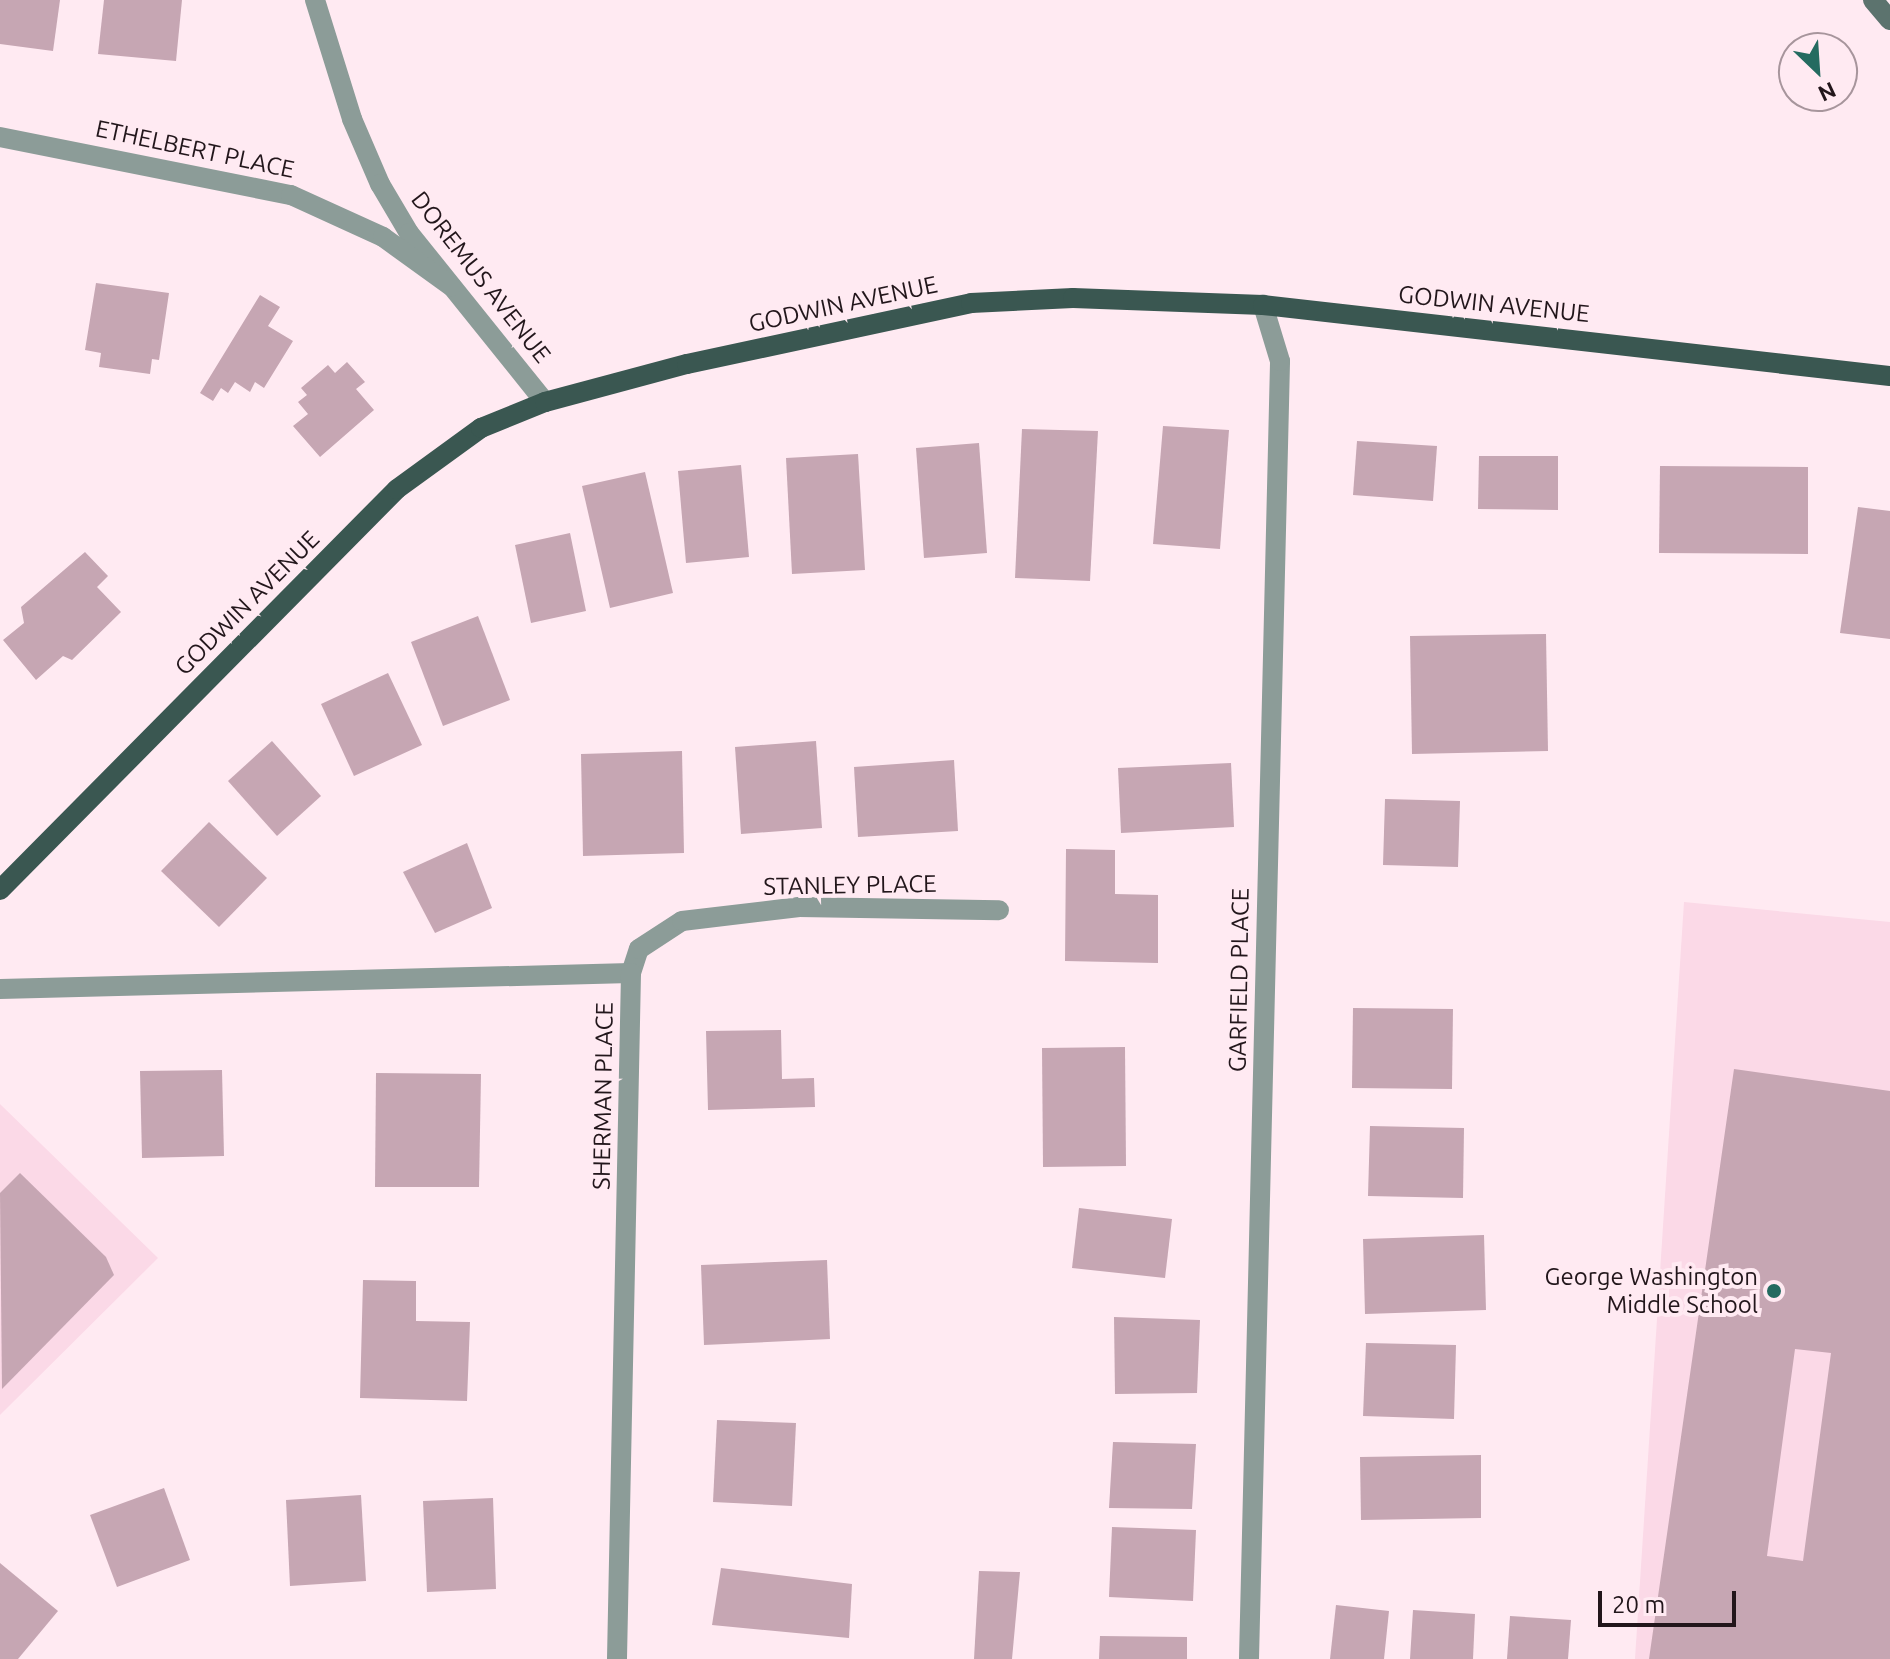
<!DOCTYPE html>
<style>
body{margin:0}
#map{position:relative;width:1890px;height:1659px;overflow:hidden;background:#ffeaf2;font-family:Ubuntu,sans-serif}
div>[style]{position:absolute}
.built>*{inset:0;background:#fbd9e7}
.building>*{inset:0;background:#c6a6b3}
.street>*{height:20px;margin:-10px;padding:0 10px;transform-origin:10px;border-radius:10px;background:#8c9c98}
.secondary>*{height:20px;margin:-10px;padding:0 10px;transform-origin:10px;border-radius:10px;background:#5c736e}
.primary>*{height:20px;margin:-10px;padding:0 10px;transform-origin:10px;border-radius:10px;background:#3a5751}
.dots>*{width:22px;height:22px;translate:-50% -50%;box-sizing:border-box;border:4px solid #ffeaf2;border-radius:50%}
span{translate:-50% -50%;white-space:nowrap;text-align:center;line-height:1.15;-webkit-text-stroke:8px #ffeaf2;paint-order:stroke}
.street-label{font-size:24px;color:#22161b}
.poi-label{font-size:24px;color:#22161b}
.right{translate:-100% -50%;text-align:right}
.north{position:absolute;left:1778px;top:32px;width:80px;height:80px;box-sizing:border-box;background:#ffeaf2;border:2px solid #a7959c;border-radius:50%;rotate:155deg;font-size:22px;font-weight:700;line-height:32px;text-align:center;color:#22161b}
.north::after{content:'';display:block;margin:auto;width:28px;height:36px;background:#246b60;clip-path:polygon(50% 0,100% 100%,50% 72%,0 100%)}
.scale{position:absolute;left:1598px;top:1591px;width:138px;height:36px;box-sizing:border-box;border:4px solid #22161b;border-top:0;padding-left:10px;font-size:24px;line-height:28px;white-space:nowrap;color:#22161b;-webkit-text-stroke:6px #ffeaf2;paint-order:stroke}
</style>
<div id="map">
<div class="built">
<div style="clip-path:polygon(1684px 902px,1890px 922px,1890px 1659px,1635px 1659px)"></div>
<div style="clip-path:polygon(0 1104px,158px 1258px,0 1415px)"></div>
</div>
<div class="building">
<div style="clip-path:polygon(0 0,60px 0,53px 51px,0 44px)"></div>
<div style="clip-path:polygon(104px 0,182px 0,176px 61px,98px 54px)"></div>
<div style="clip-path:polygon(96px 283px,169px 293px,159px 360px,152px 359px,150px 374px,99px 367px,101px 353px,85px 350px)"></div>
<div style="clip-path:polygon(260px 295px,280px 307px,268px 326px,293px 341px,264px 388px,255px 382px,250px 392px,235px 382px,228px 393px,221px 388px,213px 401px,200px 393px)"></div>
<div style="clip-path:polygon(347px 362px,365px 382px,356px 389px,374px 410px,320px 457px,293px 426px,308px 414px,298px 402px,307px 395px,301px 388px,328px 365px,335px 373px)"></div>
<div style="clip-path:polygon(1163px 426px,1229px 430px,1220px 549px,1153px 544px)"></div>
<div style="clip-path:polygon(1022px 429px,1098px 431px,1090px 581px,1015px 578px)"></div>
<div style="clip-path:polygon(1357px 441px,1437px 446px,1433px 501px,1353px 495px)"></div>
<div style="clip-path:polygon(979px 443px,987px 553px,924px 558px,916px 448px)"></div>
<div style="clip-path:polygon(858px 454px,865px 570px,792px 574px,786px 458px)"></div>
<div style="clip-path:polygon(1479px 456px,1558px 456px,1558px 510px,1478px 509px)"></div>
<div style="clip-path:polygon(741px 465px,749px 557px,686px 563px,678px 471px)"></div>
<div style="clip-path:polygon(1660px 466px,1808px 467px,1808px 554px,1659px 553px)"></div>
<div style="clip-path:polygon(645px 472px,673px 593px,610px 608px,582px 486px)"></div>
<div style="clip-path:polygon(1858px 507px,1890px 511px,1890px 639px,1840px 633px)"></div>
<div style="clip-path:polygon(570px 533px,586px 611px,531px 623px,515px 545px)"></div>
<div style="clip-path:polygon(85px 552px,108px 576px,97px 587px,121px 612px,72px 660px,63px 656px,36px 680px,3px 640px,24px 623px,21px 607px)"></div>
<div style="clip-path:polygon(478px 616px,510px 700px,443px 726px,411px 642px)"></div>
<div style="clip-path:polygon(1546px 634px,1548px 751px,1412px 754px,1410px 636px)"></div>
<div style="clip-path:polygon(388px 673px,422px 745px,354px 776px,321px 704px)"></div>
<div style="clip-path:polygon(272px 741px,321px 796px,277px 836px,228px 781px)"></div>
<div style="clip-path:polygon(816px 741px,822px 828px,741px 834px,735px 747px)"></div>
<div style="clip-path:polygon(682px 751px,684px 853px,583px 856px,581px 754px)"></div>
<div style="clip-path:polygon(954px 760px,958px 831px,858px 837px,854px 767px)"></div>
<div style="clip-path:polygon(1231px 763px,1234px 827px,1121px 833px,1118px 768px)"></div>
<div style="clip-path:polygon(1385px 799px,1460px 801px,1458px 867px,1383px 865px)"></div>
<div style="clip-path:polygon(209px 822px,267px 878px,219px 927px,161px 871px)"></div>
<div style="clip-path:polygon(467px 843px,492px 908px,435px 933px,403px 872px)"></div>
<div style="clip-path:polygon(1066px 849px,1115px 850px,1115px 894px,1158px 895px,1158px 963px,1065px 961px)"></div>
<div style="clip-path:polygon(1353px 1008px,1453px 1009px,1452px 1089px,1352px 1088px)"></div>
<div style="clip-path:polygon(781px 1030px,782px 1079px,814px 1078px,815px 1107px,708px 1110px,706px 1031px)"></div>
<div style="clip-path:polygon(1125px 1047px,1126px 1166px,1043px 1167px,1042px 1048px)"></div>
<div style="clip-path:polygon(evenodd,1734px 1069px,1890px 1091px,1890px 1659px,1649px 1659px,1734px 1069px,1795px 1349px,1831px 1353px,1803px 1561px,1767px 1556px,1795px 1349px)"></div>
<div style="clip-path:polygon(222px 1070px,224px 1156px,142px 1158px,140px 1071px)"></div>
<div style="clip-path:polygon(376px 1073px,481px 1074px,479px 1187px,375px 1187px)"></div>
<div style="clip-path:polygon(1370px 1126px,1464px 1128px,1463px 1198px,1368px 1196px)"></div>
<div style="clip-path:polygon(20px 1173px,106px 1257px,114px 1275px,2px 1389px,0 1193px)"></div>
<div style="clip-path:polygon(1079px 1208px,1172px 1219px,1165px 1278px,1072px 1268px)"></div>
<div style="clip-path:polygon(1484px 1235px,1486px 1310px,1365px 1314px,1363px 1239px)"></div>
<div style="clip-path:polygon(827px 1260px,830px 1339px,704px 1345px,701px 1265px)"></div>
<div style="clip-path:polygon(363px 1280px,416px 1281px,416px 1321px,470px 1322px,467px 1401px,360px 1398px)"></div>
<div style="clip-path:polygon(1114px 1317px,1200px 1320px,1197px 1393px,1115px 1394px)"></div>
<div style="clip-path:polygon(1366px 1343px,1456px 1345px,1454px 1419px,1363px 1416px)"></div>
<div style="clip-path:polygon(717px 1420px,796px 1423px,792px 1506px,713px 1502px)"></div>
<div style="clip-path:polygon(1113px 1442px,1196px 1444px,1192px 1509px,1109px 1508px)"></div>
<div style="clip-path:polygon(1481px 1455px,1481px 1518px,1361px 1520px,1360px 1457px)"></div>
<div style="clip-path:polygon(164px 1488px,190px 1560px,117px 1587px,90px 1515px)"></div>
<div style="clip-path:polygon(361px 1495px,366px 1581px,290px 1586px,286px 1500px)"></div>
<div style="clip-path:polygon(493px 1498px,496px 1589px,427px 1592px,423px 1501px)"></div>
<div style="clip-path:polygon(1112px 1527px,1196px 1530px,1193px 1601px,1109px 1597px)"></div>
<div style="clip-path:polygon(0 1563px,58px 1611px,18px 1659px,0 1659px)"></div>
<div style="clip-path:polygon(721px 1568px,852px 1584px,849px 1638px,712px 1625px)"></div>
<div style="clip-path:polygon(979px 1571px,1020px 1572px,1012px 1659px,974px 1659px)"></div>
<div style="clip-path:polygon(1336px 1605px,1389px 1611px,1384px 1659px,1330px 1659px)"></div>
<div style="clip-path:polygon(1413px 1610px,1475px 1614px,1473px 1659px,1410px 1659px)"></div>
<div style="clip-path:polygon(1510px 1616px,1571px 1620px,1568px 1659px,1507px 1659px)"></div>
<div style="clip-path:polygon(1100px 1636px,1187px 1637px,1187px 1659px,1099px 1659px)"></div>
</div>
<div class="street">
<div style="left:315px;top:0;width:125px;rotate:72.7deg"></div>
<div style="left:352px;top:119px;width:71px;rotate:66.7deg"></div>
<div style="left:380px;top:184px;width:57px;rotate:59.4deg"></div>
<div style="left:409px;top:233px;width:217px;rotate:51.2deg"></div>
<div style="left:0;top:137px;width:297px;rotate:11.3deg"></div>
<div style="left:291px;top:195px;width:101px;rotate:24.5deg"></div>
<div style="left:383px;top:237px;width:84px;rotate:35.8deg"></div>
<div style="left:631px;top:973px;width:25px;rotate:-72deg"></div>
<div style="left:639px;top:949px;width:51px;rotate:-33.1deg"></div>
<div style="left:682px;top:921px;width:118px;rotate:-6.8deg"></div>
<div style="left:799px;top:907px;width:200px;rotate:0.9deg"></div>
<div style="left:0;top:989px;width:631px;rotate:-1.45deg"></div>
<div style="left:631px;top:973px;width:686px;rotate:91.17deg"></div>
<div style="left:1249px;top:1659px;width:1298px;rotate:-88.63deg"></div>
<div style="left:1280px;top:361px;width:59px;rotate:-106.9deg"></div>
</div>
<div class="secondary">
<div style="left:1873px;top:0;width:26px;rotate:50deg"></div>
</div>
<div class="primary">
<div style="left:0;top:890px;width:564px;rotate:-45.29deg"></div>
<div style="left:397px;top:489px;width:104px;rotate:-36deg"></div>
<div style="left:481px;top:428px;width:69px;rotate:-22.1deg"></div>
<div style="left:545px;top:402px;width:147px;rotate:-15deg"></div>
<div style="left:687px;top:364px;width:290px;rotate:-12.1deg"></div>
<div style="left:971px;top:303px;width:102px;rotate:-2.8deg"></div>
<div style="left:1073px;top:298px;width:190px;rotate:2.1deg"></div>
<div style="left:1263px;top:305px;width:631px;rotate:6.46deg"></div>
</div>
<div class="dots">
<div style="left:1774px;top:1291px;background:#246b60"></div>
</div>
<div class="street-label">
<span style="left:195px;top:149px;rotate:12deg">ETHELBERT PLACE</span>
<span style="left:481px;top:277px;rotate:52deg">DOREMUS AVENUE</span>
<span style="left:843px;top:304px;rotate:-12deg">GODWIN AVENUE</span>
<span style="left:1494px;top:304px;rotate:6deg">GODWIN AVENUE</span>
<span style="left:247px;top:603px;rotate:-45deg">GODWIN AVENUE</span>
<span style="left:850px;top:885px;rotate:-1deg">STANLEY PLACE</span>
<span style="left:1239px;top:980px;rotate:-89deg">GARFIELD PLACE</span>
<span style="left:603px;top:1096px;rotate:-89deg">SHERMAN PLACE</span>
</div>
<div class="poi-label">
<span class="right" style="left:1758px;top:1291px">George Washington<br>Middle School</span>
</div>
<div class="north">N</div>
<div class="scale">20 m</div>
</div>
